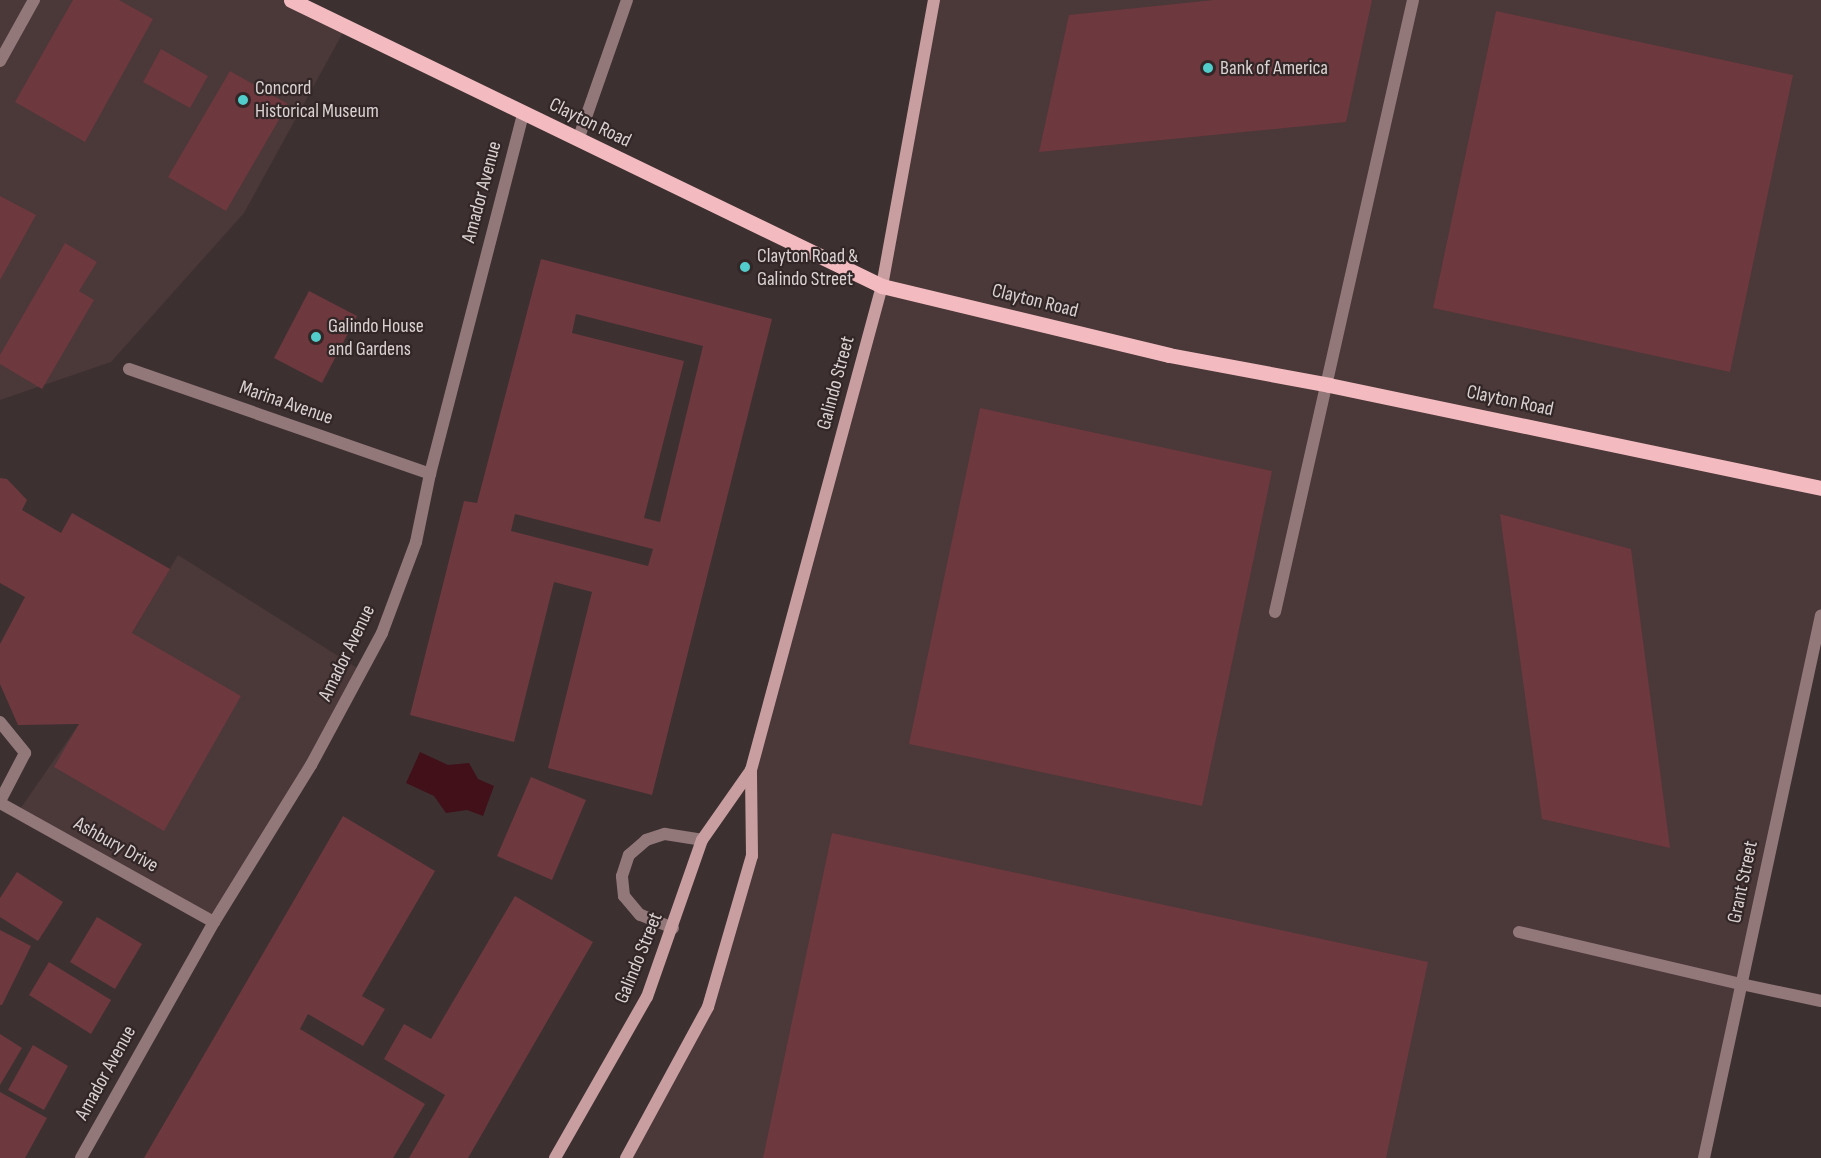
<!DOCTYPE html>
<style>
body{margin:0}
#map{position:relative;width:1821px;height:1158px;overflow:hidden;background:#3d3031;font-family:"Sofia Sans Condensed",sans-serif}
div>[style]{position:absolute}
.built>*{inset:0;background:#4b3839}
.water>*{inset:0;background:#411019}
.building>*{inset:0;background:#6d383e}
.service>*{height:12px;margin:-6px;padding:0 6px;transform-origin:6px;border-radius:6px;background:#93787a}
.pedestrian>*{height:12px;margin:-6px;padding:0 6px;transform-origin:6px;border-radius:6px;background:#93787a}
.minor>*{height:12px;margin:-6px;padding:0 6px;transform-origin:6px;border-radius:6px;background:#93787a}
.secondary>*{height:12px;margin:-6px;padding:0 6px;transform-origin:6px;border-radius:6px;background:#c99ea1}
.primary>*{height:15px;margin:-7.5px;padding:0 7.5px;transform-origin:7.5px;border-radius:7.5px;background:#f3bbc0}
.dots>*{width:16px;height:16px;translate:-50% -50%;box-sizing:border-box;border:3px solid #322627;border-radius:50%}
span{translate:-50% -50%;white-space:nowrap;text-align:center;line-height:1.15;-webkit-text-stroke:4.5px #322627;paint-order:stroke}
.poi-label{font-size:20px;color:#dad2d2}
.left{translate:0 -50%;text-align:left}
.street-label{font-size:20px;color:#dad2d2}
</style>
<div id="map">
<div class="built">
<div style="clip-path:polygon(0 0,291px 0,346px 27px,244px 213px,111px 362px,0 400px)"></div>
<div style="clip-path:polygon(934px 0,1821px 0,1821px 615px,1704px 1158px,626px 1158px,708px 1007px,752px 856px,751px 770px,883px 286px)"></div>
<div style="clip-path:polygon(178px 555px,362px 671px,214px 922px,18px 812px,79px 724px)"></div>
</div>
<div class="water">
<div style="clip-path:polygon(420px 752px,448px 765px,469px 763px,478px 779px,494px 786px,483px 816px,467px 810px,446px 813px,434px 796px,406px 783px)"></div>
</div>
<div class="building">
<div style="clip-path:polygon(73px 0,119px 0,153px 19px,85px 142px,15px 102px)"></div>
<div style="clip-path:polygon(1214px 0,1372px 0,1346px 122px,1039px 152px,1069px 15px)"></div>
<div style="clip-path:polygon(1496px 11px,1793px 75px,1730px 372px,1433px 308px)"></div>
<div style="clip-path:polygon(161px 49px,208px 76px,190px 108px,143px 82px)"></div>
<div style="clip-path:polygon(230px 71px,288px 104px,226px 211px,168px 177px)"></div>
<div style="clip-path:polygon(0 196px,36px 215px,0 280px)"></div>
<div style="clip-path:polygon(65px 243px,97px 262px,79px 291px,94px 300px,42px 389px,0 364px,0 355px)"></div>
<div style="clip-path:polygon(evenodd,541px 259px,772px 319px,652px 795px,548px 768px,592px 592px,554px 582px,514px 742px,410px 715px,464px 501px,477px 503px,541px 259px,576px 314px,703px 346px,660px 522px,644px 518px,684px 361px,572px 333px,576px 314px,541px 259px,515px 514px,653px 549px,648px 566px,511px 531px,515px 514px)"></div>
<div style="clip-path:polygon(309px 291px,357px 316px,322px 383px,274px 358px)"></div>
<div style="clip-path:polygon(980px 408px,1272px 471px,1202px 806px,909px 744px)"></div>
<div style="clip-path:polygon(0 478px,7px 479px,27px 500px,22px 510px,61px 533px,72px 513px,170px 569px,132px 633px,241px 696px,164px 831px,54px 767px,79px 724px,18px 725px,0 684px,0 644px,25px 597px,0 583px)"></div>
<div style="clip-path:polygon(1500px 514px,1631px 549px,1670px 848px,1542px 819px)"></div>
<div style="clip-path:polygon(531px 777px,586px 800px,552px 880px,497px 856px)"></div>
<div style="clip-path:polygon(343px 816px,435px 871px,362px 996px,385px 1009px,363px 1046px,308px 1014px,300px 1029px,425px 1104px,393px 1158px,144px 1158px)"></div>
<div style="clip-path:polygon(832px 833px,1428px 962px,1386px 1158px,763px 1158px)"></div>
<div style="clip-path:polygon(17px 872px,63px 902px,38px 941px,0 917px,0 898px)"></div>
<div style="clip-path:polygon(515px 896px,593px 942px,468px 1158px,409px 1158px,445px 1095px,384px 1059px,404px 1024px,431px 1039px)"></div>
<div style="clip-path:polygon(97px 917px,142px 944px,115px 989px,70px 962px)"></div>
<div style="clip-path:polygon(0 930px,31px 946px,2px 1005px,0 1005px)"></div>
<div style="clip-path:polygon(49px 962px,111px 1000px,91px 1034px,29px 995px)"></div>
<div style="clip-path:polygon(0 1034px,22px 1048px,0 1085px)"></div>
<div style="clip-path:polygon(33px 1045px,68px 1066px,44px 1110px,8px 1090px)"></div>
<div style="clip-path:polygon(0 1092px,47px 1118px,25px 1158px,0 1158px)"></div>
</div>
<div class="service">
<div style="left:0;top:61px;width:70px;rotate:-60.9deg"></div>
<div style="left:578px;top:140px;width:148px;rotate:-70.7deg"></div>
<div style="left:0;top:722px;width:40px;rotate:51deg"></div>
<div style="left:25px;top:753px;width:54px;rotate:117.5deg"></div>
<div style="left:673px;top:928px;width:35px;rotate:-158deg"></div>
<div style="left:640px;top:915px;width:25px;rotate:-130deg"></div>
<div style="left:624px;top:896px;width:20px;rotate:-96deg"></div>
<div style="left:622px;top:876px;width:22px;rotate:-72deg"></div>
<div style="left:629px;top:855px;width:23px;rotate:-41deg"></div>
<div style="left:646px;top:840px;width:20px;rotate:-18deg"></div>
<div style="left:665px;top:834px;width:37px;rotate:9deg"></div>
<div style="left:1519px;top:932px;width:228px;rotate:13.2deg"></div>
</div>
<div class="pedestrian">
<div style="left:1275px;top:612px;width:627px;rotate:-77.29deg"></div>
</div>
<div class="minor">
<div style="left:129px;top:369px;width:319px;rotate:19.2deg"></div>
<div style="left:0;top:803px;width:245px;rotate:29.1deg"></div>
<div style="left:1741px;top:984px;width:82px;rotate:12deg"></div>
<div style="left:81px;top:1158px;width:271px;rotate:-60.6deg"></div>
<div style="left:214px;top:922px;width:185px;rotate:-58.3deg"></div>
<div style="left:311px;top:765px;width:150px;rotate:-61.7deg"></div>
<div style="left:382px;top:633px;width:97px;rotate:-69.5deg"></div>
<div style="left:416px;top:542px;width:69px;rotate:-78.4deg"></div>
<div style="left:430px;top:474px;width:372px;rotate:-75.5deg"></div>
<div style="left:1704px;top:1158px;width:555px;rotate:-77.84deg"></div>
</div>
<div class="secondary">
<div style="left:555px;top:1158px;width:185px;rotate:-60.3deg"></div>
<div style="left:647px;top:997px;width:166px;rotate:-70.7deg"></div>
<div style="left:702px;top:840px;width:85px;rotate:-55deg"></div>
<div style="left:626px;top:1158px;width:172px;rotate:-61.5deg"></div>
<div style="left:708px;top:1007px;width:157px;rotate:-73.8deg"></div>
<div style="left:752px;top:856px;width:86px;rotate:-90.7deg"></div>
<div style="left:751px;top:770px;width:501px;rotate:-74.86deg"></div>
<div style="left:882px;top:286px;width:291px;rotate:-79.7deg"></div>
</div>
<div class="primary">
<div style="left:291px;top:0;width:657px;rotate:25.82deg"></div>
<div style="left:882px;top:286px;width:295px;rotate:13.5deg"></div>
<div style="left:1169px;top:355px;width:163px;rotate:10.6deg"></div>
<div style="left:1329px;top:385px;width:503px;rotate:11.82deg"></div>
</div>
<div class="dots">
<div style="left:1208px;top:68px;background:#53cdcb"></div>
<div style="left:243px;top:100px;background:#53cdcb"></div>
<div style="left:745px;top:267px;background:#53cdcb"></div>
<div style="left:316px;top:337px;background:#53cdcb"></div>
</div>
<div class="poi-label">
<span class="left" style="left:1220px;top:68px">Bank of America</span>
<span class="left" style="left:255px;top:100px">Concord<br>Historical Museum</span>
<span class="left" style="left:757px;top:268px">Clayton Road &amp;<br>Galindo Street</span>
<span class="left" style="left:328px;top:338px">Galindo House<br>and Gardens</span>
</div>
<div class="street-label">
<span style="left:590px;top:123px;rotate:26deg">Clayton Road</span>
<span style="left:482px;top:192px;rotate:-75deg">Amador Avenue</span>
<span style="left:1035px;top:301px;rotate:14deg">Clayton Road</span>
<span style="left:836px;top:383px;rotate:-75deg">Galindo Street</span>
<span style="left:1510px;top:401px;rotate:12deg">Clayton Road</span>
<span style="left:286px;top:403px;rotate:19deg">Marina Avenue</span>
<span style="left:347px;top:653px;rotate:-64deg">Amador Avenue</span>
<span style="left:116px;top:845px;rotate:29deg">Ashbury Drive</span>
<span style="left:1743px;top:882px;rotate:-78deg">Grant Street</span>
<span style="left:639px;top:958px;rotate:-68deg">Galindo Street</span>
<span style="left:106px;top:1073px;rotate:-61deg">Amador Avenue</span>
</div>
</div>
